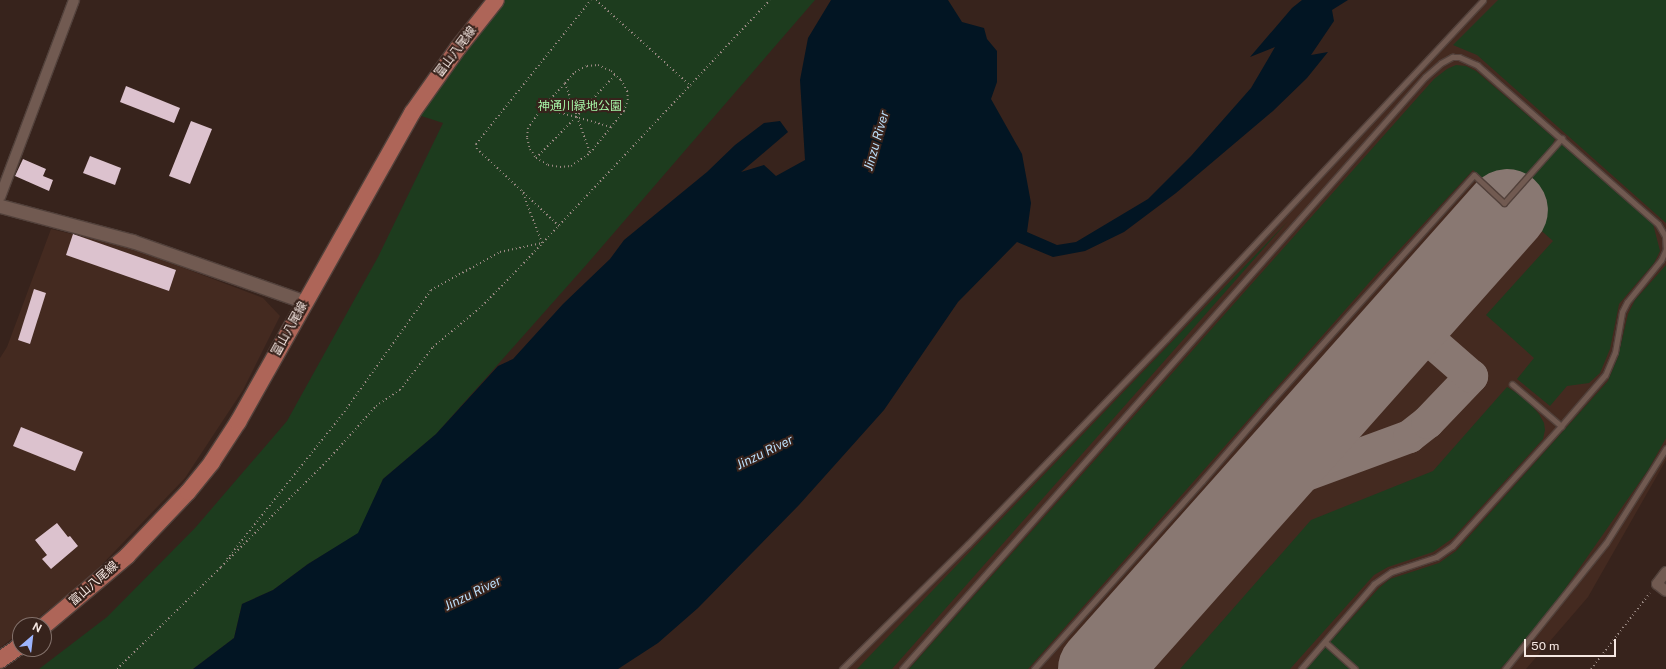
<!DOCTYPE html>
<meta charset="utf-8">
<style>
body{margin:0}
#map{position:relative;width:1666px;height:669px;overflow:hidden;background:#37231c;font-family:"Public Sans","Noto Sans JP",sans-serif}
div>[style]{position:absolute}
.built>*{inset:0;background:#442a20}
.green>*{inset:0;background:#1d3c1e}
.water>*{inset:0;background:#021523}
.taxiway>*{height:33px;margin:-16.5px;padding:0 16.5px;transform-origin:16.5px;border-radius:16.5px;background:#897872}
.runway>*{height:82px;margin:-41px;padding:0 41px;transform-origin:41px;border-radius:41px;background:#897872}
.building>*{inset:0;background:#dcc2ce}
.path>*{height:2px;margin-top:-1px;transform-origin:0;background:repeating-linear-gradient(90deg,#9a8983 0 1px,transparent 0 4px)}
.roads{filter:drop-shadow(1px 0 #52413b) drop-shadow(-1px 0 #52413b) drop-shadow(0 1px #52413b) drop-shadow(0 -1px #52413b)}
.service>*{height:5px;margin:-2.5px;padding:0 2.5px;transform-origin:2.5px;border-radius:2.5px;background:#715a51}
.minor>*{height:10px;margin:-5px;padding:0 5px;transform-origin:5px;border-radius:5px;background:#715a51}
.tertiary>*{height:13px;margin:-6.5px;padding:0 6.5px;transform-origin:6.5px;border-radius:6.5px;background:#715a51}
.primary>*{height:16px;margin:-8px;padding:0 8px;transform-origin:8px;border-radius:8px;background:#ae6558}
span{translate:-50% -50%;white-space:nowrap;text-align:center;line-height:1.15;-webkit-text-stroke:4px #37231c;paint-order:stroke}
.street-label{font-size:12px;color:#f5e7e2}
.park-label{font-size:12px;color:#a5f3a5}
.water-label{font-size:13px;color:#bbddf8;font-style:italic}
.north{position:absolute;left:12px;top:617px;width:40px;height:40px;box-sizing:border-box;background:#37231c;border:1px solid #83716b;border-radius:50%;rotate:28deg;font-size:11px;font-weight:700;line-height:16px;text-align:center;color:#f5e7e2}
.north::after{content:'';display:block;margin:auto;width:14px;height:18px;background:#9cb4fd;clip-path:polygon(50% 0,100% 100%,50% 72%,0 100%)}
.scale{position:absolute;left:1524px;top:639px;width:92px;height:18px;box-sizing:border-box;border:2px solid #f5e7e2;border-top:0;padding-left:5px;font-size:12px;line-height:14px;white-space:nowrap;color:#f5e7e2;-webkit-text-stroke:3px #37231c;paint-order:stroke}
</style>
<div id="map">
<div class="built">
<div style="clip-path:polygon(1482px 0,1666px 0,1666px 460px,1588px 597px,1526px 669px,847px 669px)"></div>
<div style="clip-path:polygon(51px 229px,131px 248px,263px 298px,280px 316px,243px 390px,185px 478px,91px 576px,29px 625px,20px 625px,20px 632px,0 648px,0 358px,7px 347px)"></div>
</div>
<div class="green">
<div style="clip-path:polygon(496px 0,815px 0,587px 264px,436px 434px,383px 479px,359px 533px,308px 564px,273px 590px,242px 604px,234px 638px,193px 669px,39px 669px,107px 617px,195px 528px,287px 421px,378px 257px,443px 123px,412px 113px)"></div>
<div style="clip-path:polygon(1498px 0,1666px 0,1666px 223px,1477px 55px,1453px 45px)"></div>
<div style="clip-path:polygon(1456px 65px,1466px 66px,1476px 71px,1555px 139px,1550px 149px,1505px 199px,1473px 170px,1375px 276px,1028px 669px,909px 669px,1434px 79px,1447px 69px)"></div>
<div style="clip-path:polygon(1561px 144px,1653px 224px,1660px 251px,1654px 263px,1619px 304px,1610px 349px,1600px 373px,1589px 383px,1567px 386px,1550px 406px,1517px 379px,1534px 358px,1486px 315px,1553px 241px,1510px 203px)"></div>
<div style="clip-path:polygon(1288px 221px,892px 669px,857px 669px)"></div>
<div style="clip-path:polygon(1666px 265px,1666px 438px,1648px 470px,1534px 633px,1500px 669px,1306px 669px,1379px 588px,1390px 579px,1439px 563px,1456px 551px,1608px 381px,1618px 357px,1628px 314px,1635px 300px)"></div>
<div style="clip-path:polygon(1507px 387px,1525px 398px,1539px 414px,1544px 423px,1545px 430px,1543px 439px,1453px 538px,1433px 552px,1388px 567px,1374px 575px,1290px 669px,1180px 669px,1311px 520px,1433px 471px)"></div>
</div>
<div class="water">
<div style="clip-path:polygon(831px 0,948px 0,962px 22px,984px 28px,987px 39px,997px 51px,997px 82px,991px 99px,1022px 154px,1031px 203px,1027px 232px,1057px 245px,1076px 242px,1148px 199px,1191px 156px,1251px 88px,1275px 47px,1250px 57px,1292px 8px,1302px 0,1348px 0,1332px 10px,1334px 21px,1311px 55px,1328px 52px,1307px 78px,1273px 111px,1176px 193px,1124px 232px,1085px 251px,1053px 257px,1017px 242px,958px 302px,884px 410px,799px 505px,698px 608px,658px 643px,618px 669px,193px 669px,234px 638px,242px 604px,273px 590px,308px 564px,358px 533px,383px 479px,436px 434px,498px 366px,513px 359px,563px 304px,610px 259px,624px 240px,707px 172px,735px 145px,764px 123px,780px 121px,788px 132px,741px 172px,764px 165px,776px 176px,805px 160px,800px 80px,808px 38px)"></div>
</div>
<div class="taxiway">
<div style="left:1257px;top:492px;width:162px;rotate:-20.2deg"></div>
<div style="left:1409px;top:436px;width:23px;rotate:-38deg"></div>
<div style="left:1427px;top:422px;width:64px;rotate:-46.3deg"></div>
<div style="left:1471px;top:376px;width:84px;rotate:-138.9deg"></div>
</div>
<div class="runway">
<div style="left:1099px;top:669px;width:614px;rotate:-48.37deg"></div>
</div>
<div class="building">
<div style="clip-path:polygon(126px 86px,180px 108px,174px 123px,120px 102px)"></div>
<div style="clip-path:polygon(191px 121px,212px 129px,190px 184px,169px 176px)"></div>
<div style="clip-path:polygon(90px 156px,121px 168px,115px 185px,83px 173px)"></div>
<div style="clip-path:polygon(23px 159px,46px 169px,43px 176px,53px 180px,49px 191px,15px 176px)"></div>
<div style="clip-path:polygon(73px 234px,176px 270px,169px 291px,66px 255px)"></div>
<div style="clip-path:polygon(34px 289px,46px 293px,30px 344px,18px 340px)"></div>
<div style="clip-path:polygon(21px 427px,83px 452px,75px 471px,13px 446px)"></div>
<div style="clip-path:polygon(57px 523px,68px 537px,70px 536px,78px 546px,51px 569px,42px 559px,47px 555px,35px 540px)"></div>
</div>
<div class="path">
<div style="left:596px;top:0;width:128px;rotate:42.2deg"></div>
<div style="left:565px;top:83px;width:15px;rotate:-48deg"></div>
<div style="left:575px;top:72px;width:13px;rotate:-27deg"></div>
<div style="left:587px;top:66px;width:11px;rotate:-5deg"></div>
<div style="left:598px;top:65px;width:14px;rotate:25deg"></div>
<div style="left:611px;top:71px;width:13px;rotate:42deg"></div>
<div style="left:621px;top:80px;width:13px;rotate:61deg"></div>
<div style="left:627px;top:91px;width:8px;rotate:83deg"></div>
<div style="left:628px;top:99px;width:13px;rotate:108deg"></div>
<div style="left:624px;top:111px;width:21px;rotate:129deg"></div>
<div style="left:542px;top:108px;width:34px;rotate:-47deg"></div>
<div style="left:565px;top:83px;width:74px;rotate:70.3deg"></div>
<div style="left:536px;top:158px;width:14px;rotate:30deg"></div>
<div style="left:548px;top:165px;width:12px;rotate:9deg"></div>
<div style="left:560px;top:167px;width:11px;rotate:-5deg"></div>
<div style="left:571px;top:166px;width:23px;rotate:-34deg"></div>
<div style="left:590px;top:153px;width:33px;rotate:-51deg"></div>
<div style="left:611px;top:127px;width:36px;rotate:-164deg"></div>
<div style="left:576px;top:117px;width:35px;rotate:-165deg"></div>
<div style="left:542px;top:108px;width:24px;rotate:125deg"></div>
<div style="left:528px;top:128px;width:10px;rotate:96deg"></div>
<div style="left:527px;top:138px;width:11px;rotate:75deg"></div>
<div style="left:530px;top:149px;width:11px;rotate:56deg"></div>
<div style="left:536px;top:158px;width:57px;rotate:-45.7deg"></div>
<div style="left:576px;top:117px;width:57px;rotate:-47.1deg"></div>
<div style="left:559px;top:226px;width:112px;rotate:-136.8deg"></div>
<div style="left:477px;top:149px;width:5px;rotate:-101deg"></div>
<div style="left:476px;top:144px;width:184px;rotate:-51.4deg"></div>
<div style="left:227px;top:559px;width:184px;rotate:-51.4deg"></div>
<div style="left:342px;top:415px;width:153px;rotate:-54.5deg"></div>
<div style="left:431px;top:290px;width:79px;rotate:-28.8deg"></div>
<div style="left:500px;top:252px;width:43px;rotate:-12.1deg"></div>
<div style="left:542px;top:243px;width:56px;rotate:-111deg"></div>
<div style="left:221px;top:567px;width:148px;rotate:-45deg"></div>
<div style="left:326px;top:462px;width:75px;rotate:-48.2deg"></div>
<div style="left:376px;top:406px;width:29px;rotate:-34deg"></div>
<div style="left:400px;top:390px;width:54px;rotate:-52.5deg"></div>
<div style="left:433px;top:347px;width:64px;rotate:-39.9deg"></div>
<div style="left:482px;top:306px;width:56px;rotate:-45.7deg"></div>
<div style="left:521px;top:266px;width:364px;rotate:-46.9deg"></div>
<div style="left:117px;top:669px;width:147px;rotate:-44.4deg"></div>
<div style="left:1591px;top:669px;width:96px;rotate:-52.2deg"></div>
</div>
<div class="roads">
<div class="service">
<div style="left:1512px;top:384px;width:65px;rotate:40.6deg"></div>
<div style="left:1325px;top:642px;width:40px;rotate:42deg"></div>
<div style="left:842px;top:669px;width:177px;rotate:-44.8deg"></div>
<div style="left:968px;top:544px;width:285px;rotate:-46deg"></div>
<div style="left:1166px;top:339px;width:464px;rotate:-46.9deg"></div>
<div style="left:902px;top:669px;width:790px;rotate:-48.54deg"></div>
<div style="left:1425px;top:77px;width:21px;rotate:-41deg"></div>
<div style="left:1441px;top:63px;width:13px;rotate:-29deg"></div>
<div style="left:1452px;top:57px;width:7px"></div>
<div style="left:1459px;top:57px;width:20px;rotate:24deg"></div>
<div style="left:1477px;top:65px;width:241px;rotate:41.3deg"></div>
<div style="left:1658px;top:224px;width:14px;rotate:60deg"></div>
<div style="left:1665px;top:236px;width:13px;rotate:86deg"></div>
<div style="left:1666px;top:249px;width:12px;rotate:114deg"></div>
<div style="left:1661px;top:260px;width:54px;rotate:129deg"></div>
<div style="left:1627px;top:302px;width:11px;rotate:117deg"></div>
<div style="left:1622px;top:312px;width:41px;rotate:99.9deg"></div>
<div style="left:1615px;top:352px;width:25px;rotate:113deg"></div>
<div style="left:1605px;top:375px;width:67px;rotate:130.8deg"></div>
<div style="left:1561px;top:426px;width:162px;rotate:132.2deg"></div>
<div style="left:1452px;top:546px;width:19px;rotate:145deg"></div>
<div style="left:1436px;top:557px;width:47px;rotate:161.6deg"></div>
<div style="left:1391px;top:572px;width:21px;rotate:145deg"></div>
<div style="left:1374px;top:584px;width:112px;rotate:130.7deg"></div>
<div style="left:1034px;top:669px;width:252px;rotate:-48.2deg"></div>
<div style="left:1202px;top:481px;width:107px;rotate:-49.2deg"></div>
<div style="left:1272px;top:400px;width:302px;rotate:-48.1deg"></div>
<div style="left:1474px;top:175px;width:41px;rotate:43deg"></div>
<div style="left:1504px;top:203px;width:87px;rotate:-48.3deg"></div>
<div style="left:1505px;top:669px;width:161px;rotate:-51.3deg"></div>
<div style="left:1606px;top:543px;width:112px;rotate:-57.7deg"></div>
</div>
<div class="minor">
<div style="left:0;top:197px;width:210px;rotate:-69.4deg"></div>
<div style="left:1666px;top:572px;width:15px;rotate:127deg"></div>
<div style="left:1657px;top:584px;width:11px;rotate:38deg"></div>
</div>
<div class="tertiary">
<div style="left:0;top:206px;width:137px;rotate:14.9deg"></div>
<div style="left:132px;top:241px;width:183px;rotate:19.4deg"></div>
</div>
<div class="primary">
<div style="left:44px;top:626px;width:109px;rotate:-40.1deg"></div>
<div style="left:127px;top:556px;width:88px;rotate:-46.4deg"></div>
<div style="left:188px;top:492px;width:38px;rotate:-51deg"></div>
<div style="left:212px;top:462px;width:48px;rotate:-57deg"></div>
<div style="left:238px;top:422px;width:355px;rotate:-60.6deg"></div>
<div style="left:412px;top:113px;width:80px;rotate:-54.7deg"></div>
<div style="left:458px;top:48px;width:61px;rotate:-51.6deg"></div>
<div style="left:0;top:660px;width:24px;rotate:-35deg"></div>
</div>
</div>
<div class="street-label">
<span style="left:456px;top:52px;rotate:-53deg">富山八尾線</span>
<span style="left:290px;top:329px;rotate:-61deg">富山八尾線</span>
<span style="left:94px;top:584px;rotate:-41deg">富山八尾線</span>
</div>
<div class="park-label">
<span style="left:580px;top:107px">神通川緑地公園</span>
</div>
<div class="water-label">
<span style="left:877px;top:141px;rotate:-74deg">Jinzu River</span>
<span style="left:765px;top:453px;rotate:-26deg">Jinzu River</span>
<span style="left:473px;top:594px;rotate:-26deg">Jinzu River</span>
</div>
<div class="north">N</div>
<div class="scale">50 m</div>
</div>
